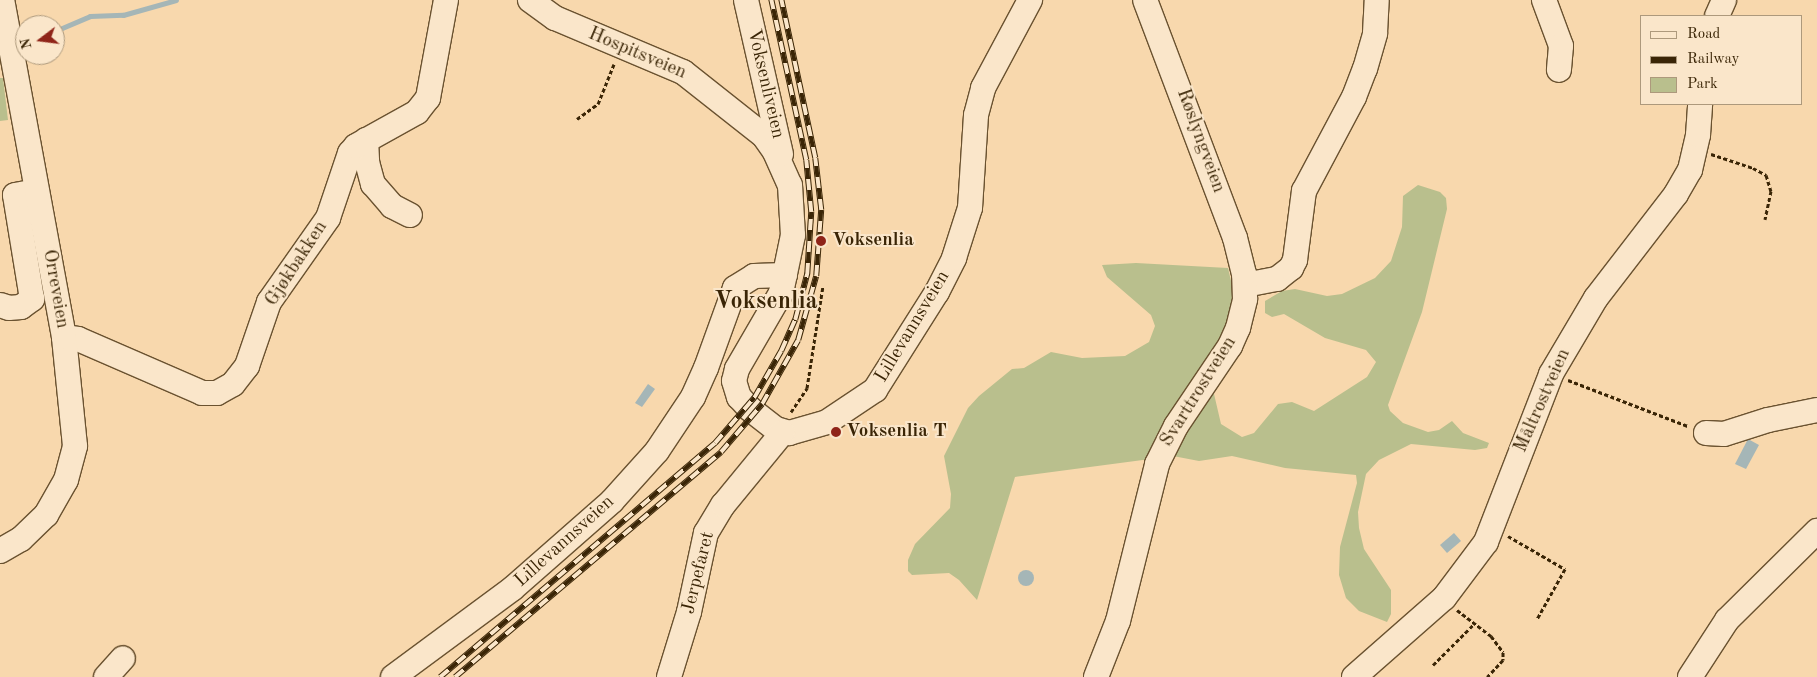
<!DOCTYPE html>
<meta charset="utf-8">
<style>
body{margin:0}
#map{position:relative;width:1817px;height:677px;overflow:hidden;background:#f8d8ad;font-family:"Old Standard TT",serif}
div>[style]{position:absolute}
.green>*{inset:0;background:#b9bf8d}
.water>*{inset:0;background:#a5b6b7}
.round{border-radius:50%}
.stream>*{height:5px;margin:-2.5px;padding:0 2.5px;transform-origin:2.5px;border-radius:2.5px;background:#a5b6b7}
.path>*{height:3px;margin-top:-1.5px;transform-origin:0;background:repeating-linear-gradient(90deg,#3a2506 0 4px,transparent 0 6.5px)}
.roads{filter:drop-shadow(1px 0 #6a5230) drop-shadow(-1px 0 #6a5230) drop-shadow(0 1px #6a5230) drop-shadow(0 -1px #6a5230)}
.minor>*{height:24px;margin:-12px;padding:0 12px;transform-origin:12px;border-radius:12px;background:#fae6ca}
.rail>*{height:5.5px;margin-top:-2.75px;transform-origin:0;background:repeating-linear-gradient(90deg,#fae6ca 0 11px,#3a2506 0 22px);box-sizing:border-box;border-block:1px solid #3a2506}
.dots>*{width:14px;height:14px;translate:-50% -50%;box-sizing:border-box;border:2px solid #fae6ca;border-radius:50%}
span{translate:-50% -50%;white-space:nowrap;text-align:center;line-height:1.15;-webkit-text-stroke:4px #fae6ca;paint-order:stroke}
.street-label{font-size:19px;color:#3a2506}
.poi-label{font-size:19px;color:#3a2506;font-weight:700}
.left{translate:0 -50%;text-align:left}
.district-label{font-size:24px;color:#3a2506;font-weight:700}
.legend{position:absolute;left:1640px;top:15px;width:162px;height:90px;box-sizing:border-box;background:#fae6ca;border:1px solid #ad997c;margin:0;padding:6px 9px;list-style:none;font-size:15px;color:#3a2506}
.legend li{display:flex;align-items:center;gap:10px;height:25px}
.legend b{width:25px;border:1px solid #ad997c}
.north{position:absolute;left:15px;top:15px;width:50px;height:50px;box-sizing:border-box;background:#fae6ca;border:1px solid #ad997c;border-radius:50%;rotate:255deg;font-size:14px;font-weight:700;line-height:20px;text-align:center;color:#3a2506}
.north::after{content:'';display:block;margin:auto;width:18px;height:22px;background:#8f2418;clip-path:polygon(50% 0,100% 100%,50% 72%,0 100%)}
</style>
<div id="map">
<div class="green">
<div style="clip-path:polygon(0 78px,3px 78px,8px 120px,0 121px)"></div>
<div style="clip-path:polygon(1418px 185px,1440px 192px,1446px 198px,1447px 209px,1422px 312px,1388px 405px,1390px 411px,1403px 423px,1428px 432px,1439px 430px,1452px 421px,1463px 433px,1489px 443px,1487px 448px,1475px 450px,1411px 444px,1379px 460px,1366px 474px,1358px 512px,1359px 528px,1364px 549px,1391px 590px,1391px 614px,1387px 622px,1359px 611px,1346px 598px,1339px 575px,1340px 547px,1357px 483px,1356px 475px,1285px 468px,1232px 456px,1199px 461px,1173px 456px,1015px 477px,977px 600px,959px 580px,949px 573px,912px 575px,908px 571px,908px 560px,915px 544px,950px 508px,951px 494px,944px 456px,968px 408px,979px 396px,1012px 369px,1024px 368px,1051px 352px,1082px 358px,1125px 356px,1149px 342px,1155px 326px,1151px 315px,1107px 277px,1102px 265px,1136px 263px,1228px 268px,1235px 298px,1211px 381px,1221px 424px,1242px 437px,1254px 433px,1278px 404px,1292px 402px,1314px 411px,1367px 377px,1376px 362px,1366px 350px,1325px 338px,1284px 314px,1272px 317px,1265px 313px,1265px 301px,1282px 291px,1295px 289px,1327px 296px,1342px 294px,1375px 278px,1391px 261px,1402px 227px,1403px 196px)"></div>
</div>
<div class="water">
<div style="clip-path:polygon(648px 384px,655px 389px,642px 407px,635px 403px)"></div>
<div style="clip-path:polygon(1748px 439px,1759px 445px,1746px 469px,1735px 464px)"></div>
<div style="clip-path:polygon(1454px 533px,1461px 541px,1447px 553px,1440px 545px)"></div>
<div class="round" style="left:1018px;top:570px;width:16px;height:16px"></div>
</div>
<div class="stream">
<div style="left:55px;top:31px;width:38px;rotate:-23deg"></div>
<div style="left:90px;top:16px;width:33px;rotate:-2deg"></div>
<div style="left:123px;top:15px;width:55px;rotate:-15.8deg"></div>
<div style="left:24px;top:37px;width:1px;rotate:-45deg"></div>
</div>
<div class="path">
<div style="left:577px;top:119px;width:26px;rotate:-36deg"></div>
<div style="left:598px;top:104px;width:43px;rotate:-68.2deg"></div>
<div style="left:1711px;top:154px;width:44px;rotate:18.4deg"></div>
<div style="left:1753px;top:168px;width:15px;rotate:28deg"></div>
<div style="left:1766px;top:175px;width:17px;rotate:73deg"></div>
<div style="left:1771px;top:191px;width:29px;rotate:102deg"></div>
<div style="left:1568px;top:380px;width:129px;rotate:21deg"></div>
<div style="left:791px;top:412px;width:29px;rotate:-56deg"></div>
<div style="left:807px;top:388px;width:103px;rotate:-81.1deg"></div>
<div style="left:1508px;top:536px;width:66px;rotate:30.1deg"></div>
<div style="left:1565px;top:569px;width:57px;rotate:119.2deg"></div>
<div style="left:1457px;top:610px;width:43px;rotate:37.4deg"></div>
<div style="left:1491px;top:636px;width:20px;rotate:53deg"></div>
<div style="left:1503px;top:652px;width:8px;rotate:90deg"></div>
<div style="left:1503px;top:660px;width:23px;rotate:133deg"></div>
<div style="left:1433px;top:665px;width:59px;rotate:-45deg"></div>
</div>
<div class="roads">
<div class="minor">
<div style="left:530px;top:0;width:31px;rotate:36deg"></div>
<div style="left:555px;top:18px;width:139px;rotate:22.9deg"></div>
<div style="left:683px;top:72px;width:103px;rotate:38.3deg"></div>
<div style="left:764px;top:136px;width:19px;rotate:55deg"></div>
<div style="left:775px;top:152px;width:36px;rotate:66deg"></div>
<div style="left:790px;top:185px;width:50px;rotate:86.6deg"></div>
<div style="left:793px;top:235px;width:59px;rotate:101.7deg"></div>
<div style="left:781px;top:293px;width:88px;rotate:120.1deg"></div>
<div style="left:737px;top:369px;width:12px;rotate:104deg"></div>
<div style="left:734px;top:381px;width:17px;rotate:73deg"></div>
<div style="left:739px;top:397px;width:16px;rotate:47deg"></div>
<div style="left:750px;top:409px;width:33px;rotate:38deg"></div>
<div style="left:776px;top:429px;width:14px;rotate:17deg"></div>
<div style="left:789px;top:433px;width:40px;rotate:-16deg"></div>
<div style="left:827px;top:422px;width:58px;rotate:-33.7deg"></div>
<div style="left:875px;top:390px;width:116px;rotate:-57.7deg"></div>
<div style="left:937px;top:292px;width:38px;rotate:-63deg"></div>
<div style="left:954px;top:258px;width:52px;rotate:-72.3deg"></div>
<div style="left:970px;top:208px;width:93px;rotate:-86.3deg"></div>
<div style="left:976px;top:115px;width:28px;rotate:-75deg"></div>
<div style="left:983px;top:88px;width:100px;rotate:-61.9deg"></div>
<div style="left:746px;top:0;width:158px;rotate:77.2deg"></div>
<div style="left:1544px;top:0;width:49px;rotate:69.7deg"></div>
<div style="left:1561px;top:46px;width:24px;rotate:95deg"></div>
<div style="left:1717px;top:16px;width:17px;rotate:-66deg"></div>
<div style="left:366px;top:140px;width:22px;rotate:87deg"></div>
<div style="left:367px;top:162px;width:23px;rotate:75deg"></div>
<div style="left:373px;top:184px;width:29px;rotate:49deg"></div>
<div style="left:392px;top:206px;width:20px;rotate:27deg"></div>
<div style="left:1245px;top:285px;width:33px;rotate:-11deg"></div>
<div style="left:1277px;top:279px;width:18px;rotate:-38deg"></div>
<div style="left:1291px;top:268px;width:9px;rotate:-63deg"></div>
<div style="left:1295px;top:260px;width:70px;rotate:-82.6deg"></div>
<div style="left:1304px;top:191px;width:106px;rotate:-62deg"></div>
<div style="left:1354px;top:97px;width:30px;rotate:-69deg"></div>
<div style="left:1365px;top:69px;width:37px;rotate:-74deg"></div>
<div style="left:1375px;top:33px;width:33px;rotate:-87deg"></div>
<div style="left:0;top:305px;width:9px;rotate:18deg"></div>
<div style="left:9px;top:308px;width:12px;rotate:-5deg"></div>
<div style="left:21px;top:307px;width:14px;rotate:-36deg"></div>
<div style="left:32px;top:299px;width:105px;rotate:-99.3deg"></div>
<div style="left:15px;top:195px;width:22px;rotate:-10deg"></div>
<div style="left:64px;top:337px;width:14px;rotate:8deg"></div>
<div style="left:78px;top:339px;width:135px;rotate:23.5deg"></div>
<div style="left:202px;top:393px;width:15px"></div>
<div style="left:217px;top:393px;width:18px;rotate:-29deg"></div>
<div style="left:233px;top:384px;width:23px;rotate:-52deg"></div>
<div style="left:247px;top:366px;width:68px;rotate:-71deg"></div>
<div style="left:269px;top:302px;width:103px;rotate:-54.9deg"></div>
<div style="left:328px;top:218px;width:69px;rotate:-71.3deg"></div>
<div style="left:350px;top:153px;width:9px;rotate:-49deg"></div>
<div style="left:356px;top:146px;width:70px;rotate:-29.1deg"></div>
<div style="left:417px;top:112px;width:18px;rotate:-52deg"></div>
<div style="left:428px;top:98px;width:100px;rotate:-79.6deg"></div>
<div style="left:1706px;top:433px;width:18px;rotate:3deg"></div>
<div style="left:1724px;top:434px;width:46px;rotate:-17.7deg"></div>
<div style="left:1768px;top:420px;width:50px;rotate:-11.5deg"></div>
<div style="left:0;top:551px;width:24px;rotate:-30deg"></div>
<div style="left:21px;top:539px;width:35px;rotate:-44deg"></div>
<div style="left:46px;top:515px;width:40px;rotate:-60.3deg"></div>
<div style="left:66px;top:480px;width:35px;rotate:-75deg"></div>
<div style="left:75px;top:446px;width:110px;rotate:-95.8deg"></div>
<div style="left:64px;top:337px;width:343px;rotate:-100.4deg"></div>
<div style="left:106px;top:677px;width:25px;rotate:-48deg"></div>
<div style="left:393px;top:677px;width:148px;rotate:-36.5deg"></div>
<div style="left:512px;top:589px;width:133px;rotate:-41.3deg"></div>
<div style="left:612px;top:501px;width:67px;rotate:-48deg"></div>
<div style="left:657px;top:451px;width:65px;rotate:-56.3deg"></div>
<div style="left:693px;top:397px;width:32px;rotate:-66deg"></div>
<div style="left:706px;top:368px;width:85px;rotate:-70.1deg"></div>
<div style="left:735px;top:288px;width:22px;rotate:-32deg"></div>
<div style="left:754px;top:276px;width:31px;rotate:-2deg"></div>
<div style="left:669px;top:677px;width:68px;rotate:-72.9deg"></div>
<div style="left:689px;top:612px;width:81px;rotate:-77.9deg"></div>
<div style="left:706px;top:533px;width:33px;rotate:-59deg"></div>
<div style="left:723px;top:505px;width:94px;rotate:-50.6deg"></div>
<div style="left:1096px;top:677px;width:60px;rotate:-68.6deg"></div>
<div style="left:1118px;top:621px;width:162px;rotate:-76deg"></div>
<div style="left:1157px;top:464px;width:42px;rotate:-63.4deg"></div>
<div style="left:1176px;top:426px;width:97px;rotate:-56deg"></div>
<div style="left:1230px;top:346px;width:20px;rotate:-66deg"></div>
<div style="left:1238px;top:328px;width:30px;rotate:-76deg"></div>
<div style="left:1245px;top:299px;width:25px;rotate:-92deg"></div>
<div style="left:1244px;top:274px;width:37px;rotate:-104deg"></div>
<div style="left:1235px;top:238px;width:254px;rotate:-110.7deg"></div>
<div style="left:1354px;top:677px;width:120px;rotate:-41.3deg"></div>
<div style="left:1444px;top:598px;width:70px;rotate:-53.1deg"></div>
<div style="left:1486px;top:542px;width:180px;rotate:-68.8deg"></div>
<div style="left:1551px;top:374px;width:88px;rotate:-59.4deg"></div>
<div style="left:1596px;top:298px;width:131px;rotate:-52.4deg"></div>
<div style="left:1676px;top:194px;width:28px;rotate:-60deg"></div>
<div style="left:1690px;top:170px;width:36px;rotate:-77deg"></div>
<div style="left:1698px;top:135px;width:31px;rotate:-86deg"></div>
<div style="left:1690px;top:677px;width:68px;rotate:-57deg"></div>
<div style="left:1727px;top:620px;width:127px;rotate:-44.7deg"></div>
</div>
</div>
<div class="rail">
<div style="left:440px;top:677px;width:361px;rotate:-40.4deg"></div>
<div style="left:715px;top:443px;width:60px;rotate:-49.1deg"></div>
<div style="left:754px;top:398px;width:54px;rotate:-60.1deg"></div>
<div style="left:781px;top:351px;width:34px;rotate:-66deg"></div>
<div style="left:795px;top:320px;width:48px;rotate:-75.4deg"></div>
<div style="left:807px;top:274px;width:62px;rotate:-86.3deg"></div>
<div style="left:811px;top:212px;width:52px;rotate:-95.5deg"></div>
<div style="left:806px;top:160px;width:164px;rotate:-102.3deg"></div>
<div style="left:455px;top:677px;width:348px;rotate:-40.2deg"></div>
<div style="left:721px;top:452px;width:63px;rotate:-49.5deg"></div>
<div style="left:762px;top:404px;width:73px;rotate:-60.6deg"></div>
<div style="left:798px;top:340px;width:66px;rotate:-74.3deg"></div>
<div style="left:816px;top:276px;width:66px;rotate:-85.7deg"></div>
<div style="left:821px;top:210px;width:52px;rotate:-96.6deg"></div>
<div style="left:815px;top:158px;width:162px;rotate:-102.1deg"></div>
</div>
<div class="dots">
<div style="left:821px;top:241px;background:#8f2418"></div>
<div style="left:836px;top:432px;background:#8f2418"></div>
</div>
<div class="street-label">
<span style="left:637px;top:54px;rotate:23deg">Hospitsveien</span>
<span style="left:765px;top:84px;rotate:77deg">Voksenliveien</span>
<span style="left:1200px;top:141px;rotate:70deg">Røslyngveien</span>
<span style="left:297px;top:264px;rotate:-57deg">Gjøkbakken</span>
<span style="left:55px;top:289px;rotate:80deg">Orreveien</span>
<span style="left:913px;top:327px;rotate:-59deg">Lillevannsveien</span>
<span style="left:1199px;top:392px;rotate:-58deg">Svarttrostveien</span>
<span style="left:1543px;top:401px;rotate:-66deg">Måltrostveien</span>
<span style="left:565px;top:542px;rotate:-42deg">Lillevannsveien</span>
<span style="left:699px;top:573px;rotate:-76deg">Jerpefaret</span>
</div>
<div class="poi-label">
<span class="left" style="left:832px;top:241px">Voksenlia</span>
<span class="left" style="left:846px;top:432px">Voksenlia T</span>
</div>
<div class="district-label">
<span style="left:766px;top:303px">Voksenlia</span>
</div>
<ul class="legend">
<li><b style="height:6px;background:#fae6ca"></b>Road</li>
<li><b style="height:6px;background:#3a2506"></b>Railway</li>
<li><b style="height:14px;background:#b9bf8d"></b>Park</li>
</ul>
<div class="north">N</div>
</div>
